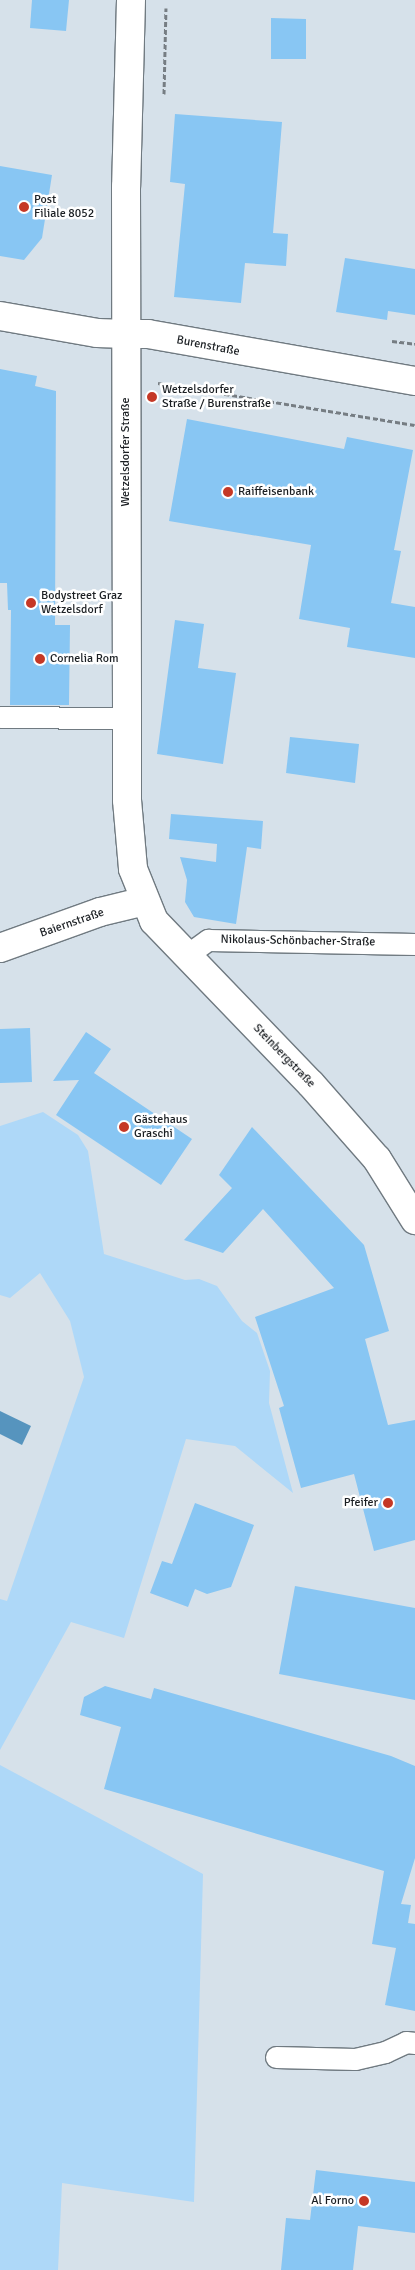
<!DOCTYPE html>
<meta charset="utf-8">
<style>
body{margin:0}
#map{position:relative;width:415px;height:2270px;overflow:hidden;background:#d6e1ea;font-family:Signika,sans-serif}
div>[style]{position:absolute}
.green>*{inset:0;background:#aed8f8}
.water>*{inset:0;background:#5694be}
.building>*{inset:0;background:#88c6f3}
.path>*{height:3px;margin-top:-1.5px;transform-origin:0;background:repeating-linear-gradient(90deg,#767d83 0 5px,transparent 0 7.5px)}
.roads{filter:drop-shadow(1px 0 #707a81) drop-shadow(-1px 0 #707a81) drop-shadow(0 1px #707a81) drop-shadow(0 -1px #707a81)}
.lane>*{height:21px;margin:-10.5px;padding:0 10.5px;transform-origin:10.5px;border-radius:10.5px;background:#fff}
.street>*{height:28px;margin:-14px;padding:0 14px;transform-origin:14px;border-radius:14px;background:#fff}
.secondary>*{height:28px;margin:-14px;padding:0 14px;transform-origin:14px;border-radius:14px;background:#fff}
.dots>*{width:14px;height:14px;translate:-50% -50%;box-sizing:border-box;border:2px solid #fff;border-radius:50%}
span{translate:-50% -50%;white-space:nowrap;text-align:center;line-height:1.15;-webkit-text-stroke:5px #fff;paint-order:stroke}
.poi-label{font-size:12px;color:#1b1f23}
.left{translate:0 -50%;text-align:left}
.right{translate:-100% -50%;text-align:right}
.street-label{font-size:12px;color:#1b1f23}
</style>
<div id="map">
<div class="green">
<div style="clip-path:polygon(43px 1112px,78px 1135px,88px 1151px,104px 1254px,185px 1280px,199px 1279px,217px 1286px,242px 1321px,257px 1333px,270px 1371px,269px 1403px,293px 1493px,235px 1446px,186px 1439px,124px 1638px,71px 1622px,0 1750px,0 1599px,7px 1601px,84px 1377px,70px 1321px,40px 1273px,10px 1298px,0 1295px,0 1126px)"></div>
<div style="clip-path:polygon(0 1765px,203px 1874px,194px 2202px,62px 2183px,58px 2270px,0 2270px)"></div>
</div>
<div class="water">
<div style="clip-path:polygon(0 1411px,31px 1426px,22px 1445px,0 1434px)"></div>
</div>
<div class="building">
<div style="clip-path:polygon(32px 0,69px 0,66px 31px,30px 28px)"></div>
<div style="clip-path:polygon(271px 18px,306px 19px,306px 59px,271px 59px)"></div>
<div style="clip-path:polygon(175px 114px,282px 122px,273px 233px,288px 234px,286px 266px,245px 263px,241px 303px,174px 297px,185px 184px,170px 182px)"></div>
<div style="clip-path:polygon(0 166px,52px 175px,42px 238px,24px 260px,0 256px)"></div>
<div style="clip-path:polygon(345px 258px,415px 269px,415px 315px,388px 311px,387px 320px,336px 312px)"></div>
<div style="clip-path:polygon(0 369px,37px 376px,35px 386px,56px 391px,55px 625px,70px 625px,69px 705px,10px 705px,11px 610px,8px 610px,7px 583px,0 583px)"></div>
<div style="clip-path:polygon(187px 419px,344px 449px,347px 437px,413px 450px,394px 550px,401px 551px,391px 603px,415px 607px,415px 658px,347px 647px,350px 628px,299px 619px,311px 545px,169px 521px)"></div>
<div style="clip-path:polygon(175px 620px,204px 624px,198px 668px,236px 673px,223px 764px,157px 754px)"></div>
<div style="clip-path:polygon(290px 737px,359px 744px,355px 783px,286px 773px)"></div>
<div style="clip-path:polygon(171px 814px,263px 821px,261px 849px,247px 847px,236px 924px,194px 917px,185px 902px,187px 880px,180px 857px,216px 862px,217px 844px,169px 839px)"></div>
<div style="clip-path:polygon(30px 1028px,32px 1082px,0 1083px,0 1029px)"></div>
<div style="clip-path:polygon(86px 1032px,111px 1049px,94px 1073px,192px 1139px,161px 1185px,56px 1115px,79px 1080px,53px 1081px)"></div>
<div style="clip-path:polygon(252px 1127px,364px 1245px,389px 1331px,365px 1339px,388px 1425px,415px 1420px,415px 1540px,374px 1551px,354px 1474px,301px 1488px,279px 1408px,284px 1406px,255px 1317px,334px 1288px,263px 1209px,223px 1253px,184px 1240px,232px 1188px,219px 1175px)"></div>
<div style="clip-path:polygon(195px 1503px,254px 1525px,231px 1587px,207px 1594px,195px 1589px,188px 1607px,150px 1593px,162px 1561px,172px 1564px)"></div>
<div style="clip-path:polygon(295px 1586px,415px 1608px,415px 1700px,279px 1674px)"></div>
<div style="clip-path:polygon(105px 1686px,151px 1699px,154px 1688px,391px 1756px,415px 1766px,415px 1858px,401px 1904px,411px 1905px,408px 1923px,415px 1924px,415px 2011px,385px 2005px,396px 1948px,372px 1944px,384px 1871px,104px 1789px,121px 1727px,80px 1715px,84px 1697px)"></div>
<div style="clip-path:polygon(316px 2170px,415px 2182px,415px 2233px,358px 2226px,353px 2270px,281px 2270px,286px 2218px,310px 2220px)"></div>
</div>
<div class="path">
<div style="left:164px;top:94px;width:86px;rotate:-88.7deg"></div>
<div style="left:392px;top:341px;width:23px;rotate:7deg"></div>
<div style="left:158px;top:383px;width:260px;rotate:9.3deg"></div>
</div>
<div class="roads">
<div class="lane">
<div style="left:0;top:717px;width:127px;rotate:0.5deg"></div>
<div style="left:187px;top:955px;width:26px;rotate:-36deg"></div>
<div style="left:208px;top:940px;width:207px;rotate:1.1deg"></div>
<div style="left:276px;top:2057px;width:79px;rotate:1.5deg"></div>
<div style="left:355px;top:2059px;width:31px;rotate:-13deg"></div>
<div style="left:385px;top:2052px;width:23px;rotate:-25deg"></div>
<div style="left:406px;top:2042px;width:9px;rotate:6deg"></div>
</div>
<div class="street">
<div style="left:127px;top:334px;width:21px"></div>
<div style="left:148px;top:334px;width:271px;rotate:10deg"></div>
<div style="left:0;top:948px;width:106px;rotate:-19.8deg"></div>
<div style="left:100px;top:912px;width:46px;rotate:-13.7deg"></div>
</div>
<div class="secondary">
<div style="left:131px;top:0;width:187px;rotate:91.5deg"></div>
<div style="left:126px;top:187px;width:531px;rotate:89.89deg"></div>
<div style="left:127px;top:718px;width:82px;rotate:90deg"></div>
<div style="left:127px;top:800px;width:69px;rotate:85deg"></div>
<div style="left:133px;top:869px;width:56px;rotate:68deg"></div>
<div style="left:154px;top:921px;width:226px;rotate:46.1deg"></div>
<div style="left:311px;top:1084px;width:100px;rotate:48.7deg"></div>
<div style="left:377px;top:1159px;width:72px;rotate:58.1deg"></div>
<div style="left:0;top:316px;width:98px;rotate:9.9deg"></div>
<div style="left:97px;top:333px;width:30px;rotate:2deg"></div>
</div>
</div>
<div class="dots">
<div style="left:24px;top:207px;background:#c53826"></div>
<div style="left:152px;top:397px;background:#c53826"></div>
<div style="left:228px;top:492px;background:#c53826"></div>
<div style="left:31px;top:603px;background:#c53826"></div>
<div style="left:40px;top:659px;background:#c53826"></div>
<div style="left:124px;top:1127px;background:#c53826"></div>
<div style="left:388px;top:1503px;background:#c53826"></div>
<div style="left:364px;top:2201px;background:#c53826"></div>
</div>
<div class="poi-label">
<span class="left" style="left:34px;top:207px">Post<br>Filiale 8052</span>
<span class="left" style="left:162px;top:397px">Wetzelsdorfer<br>Straße / Burenstraße</span>
<span class="left" style="left:238px;top:492px">Raiffeisenbank</span>
<span class="left" style="left:41px;top:603px">Bodystreet Graz<br>Wetzelsdorf</span>
<span class="left" style="left:50px;top:659px">Cornelia Rom</span>
<span class="left" style="left:134px;top:1127px">Gästehaus<br>Graschi</span>
<span class="right" style="left:378px;top:1503px">Pfeifer</span>
<span class="right" style="left:354px;top:2201px">Al Forno</span>
</div>
<div class="street-label">
<span style="left:208px;top:346px;rotate:11deg">Burenstraße</span>
<span style="left:126px;top:452px;rotate:-90deg">Wetzelsdorfer Straße</span>
<span style="left:72px;top:923px;rotate:-19deg">Baiernstraße</span>
<span style="left:298px;top:941px;rotate:1deg">Nikolaus-Schönbacher-Straße</span>
<span style="left:284px;top:1056px;rotate:46deg">Steinbergstraße</span>
</div>
</div>
